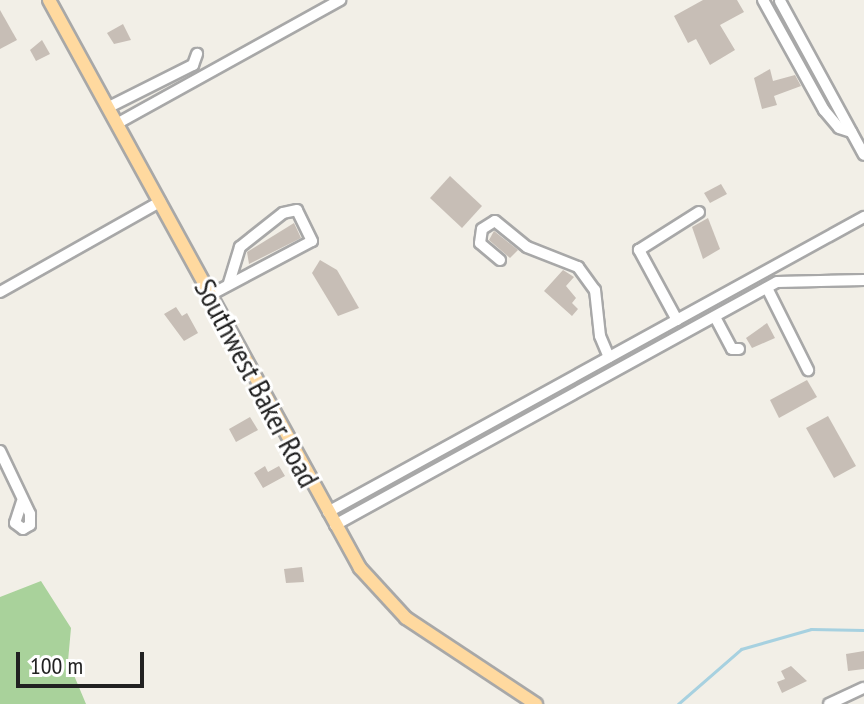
<!DOCTYPE html>
<style>
body{margin:0}
#map{position:relative;width:864px;height:704px;overflow:hidden;background:#f2efe7;font-family:"PT Sans Narrow",sans-serif}
div>[style]{position:absolute}
.forest>*{inset:0;background:#a9d29b}
.stream>*{height:3px;margin:-1.5px;padding:0 1.5px;transform-origin:1.5px;border-radius:1.5px;background:#a7d1e0}
.building>*{inset:0;background:#c7beb6}
.roads{filter:drop-shadow(2px 0 #a8a8a8) drop-shadow(-2px 0 #a8a8a8) drop-shadow(0 2px #a8a8a8) drop-shadow(0 -2px #a8a8a8)}
.minor>*{height:10px;margin:-5px;padding:0 5px;transform-origin:5px;border-radius:5px;background:#fff}
.major>*{height:12px;margin:-6px;padding:0 6px;transform-origin:6px;border-radius:6px;background:#ffd99f}
span{translate:-50% -50%;white-space:nowrap;text-align:center;line-height:1.15;-webkit-text-stroke:6px #fff;paint-order:stroke}
.street-label{font-size:30px;color:#212121}
.scale{position:absolute;left:16px;top:652px;width:128px;height:36px;box-sizing:border-box;border:4px solid #212121;border-top:0;padding-left:10px;font-size:24px;line-height:28px;white-space:nowrap;color:#212121;-webkit-text-stroke:6px #fff;paint-order:stroke}
</style>
<div id="map">
<div class="forest">
<div style="clip-path:polygon(41px 581px,71px 628px,68px 661px,86px 704px,0 704px,0 597px)"></div>
</div>
<div class="stream">
<div style="left:678px;top:704px;width:84px;rotate:-41.1deg"></div>
<div style="left:741px;top:649px;width:73px;rotate:-15.9deg"></div>
<div style="left:811px;top:629px;width:53px;rotate:1.1deg"></div>
</div>
<div class="building">
<div style="clip-path:polygon(703px 0,737px 0,744px 12px,720px 25px,735px 50px,710px 65px,696px 39px,688px 43px,674px 16px)"></div>
<div style="clip-path:polygon(0 10px,17px 40px,0 49px)"></div>
<div style="clip-path:polygon(123px 24px,131px 40px,114px 44px,107px 33px)"></div>
<div style="clip-path:polygon(42px 40px,50px 54px,36px 61px,30px 50px)"></div>
<div style="clip-path:polygon(770px 69px,773px 81px,795px 75px,801px 86px,774px 96px,777px 105px,762px 109px,754px 78px)"></div>
<div style="clip-path:polygon(450px 176px,482px 206px,462px 228px,430px 198px)"></div>
<div style="clip-path:polygon(721px 184px,727px 194px,710px 203px,704px 193px)"></div>
<div style="clip-path:polygon(708px 218px,720px 249px,703px 259px,692px 227px)"></div>
<div style="clip-path:polygon(294px 223px,301px 238px,249px 264px,247px 252px)"></div>
<div style="clip-path:polygon(494px 231px,518px 250px,510px 258px,489px 240px)"></div>
<div style="clip-path:polygon(320px 260px,337px 270px,359px 308px,338px 316px,312px 273px)"></div>
<div style="clip-path:polygon(563px 270px,574px 277px,566px 286px,576px 298px,572px 303px,578px 309px,572px 316px,544px 291px)"></div>
<div style="clip-path:polygon(176px 307px,182px 316px,187px 313px,198px 333px,184px 341px,164px 314px)"></div>
<div style="clip-path:polygon(767px 323px,775px 338px,752px 348px,746px 338px)"></div>
<div style="clip-path:polygon(807px 380px,817px 397px,779px 418px,770px 400px)"></div>
<div style="clip-path:polygon(828px 416px,856px 466px,834px 478px,806px 428px)"></div>
<div style="clip-path:polygon(250px 417px,258px 430px,236px 442px,229px 429px)"></div>
<div style="clip-path:polygon(265px 466px,268px 472px,279px 466px,285px 476px,263px 488px,254px 473px)"></div>
<div style="clip-path:polygon(302px 567px,304px 582px,286px 583px,284px 569px)"></div>
<div style="clip-path:polygon(864px 651px,864px 669px,848px 671px,846px 654px)"></div>
<div style="clip-path:polygon(791px 666px,807px 681px,782px 693px,777px 682px,785px 679px,781px 671px)"></div>
</div>
<div class="roads">
<div class="minor">
<div style="left:763px;top:0;width:126px;rotate:61deg"></div>
<div style="left:824px;top:110px;width:23px;rotate:50deg"></div>
<div style="left:839px;top:128px;width:13px;rotate:18deg"></div>
<div style="left:780px;top:1px;width:175px;rotate:61.4deg"></div>
<div style="left:111px;top:106px;width:92px;rotate:-26.6deg"></div>
<div style="left:193px;top:65px;width:12px;rotate:-70deg"></div>
<div style="left:120px;top:122px;width:252px;rotate:-29deg"></div>
<div style="left:500px;top:260px;width:26px;rotate:-140deg"></div>
<div style="left:480px;top:243px;width:14px;rotate:-82deg"></div>
<div style="left:482px;top:229px;width:15px;rotate:-32deg"></div>
<div style="left:495px;top:221px;width:41px;rotate:39.1deg"></div>
<div style="left:527px;top:247px;width:55px;rotate:21.4deg"></div>
<div style="left:578px;top:267px;width:29px;rotate:54deg"></div>
<div style="left:595px;top:290px;width:46px;rotate:83.8deg"></div>
<div style="left:600px;top:336px;width:23px;rotate:67deg"></div>
<div style="left:767px;top:288px;width:92px;rotate:63.4deg"></div>
<div style="left:0;top:292px;width:184px;rotate:-29.4deg"></div>
<div style="left:210px;top:295px;width:115px;rotate:-27.9deg"></div>
<div style="left:312px;top:241px;width:34px;rotate:-116deg"></div>
<div style="left:297px;top:210px;width:14px;rotate:168deg"></div>
<div style="left:283px;top:213px;width:55px;rotate:141.7deg"></div>
<div style="left:240px;top:247px;width:39px;rotate:107deg"></div>
<div style="left:715px;top:317px;width:36px;rotate:62deg"></div>
<div style="left:732px;top:349px;width:7px"></div>
<div style="left:677px;top:320px;width:80px;rotate:-118.5deg"></div>
<div style="left:639px;top:250px;width:71px;rotate:-32.3deg"></div>
<div style="left:0;top:451px;width:70px;rotate:64.5deg"></div>
<div style="left:30px;top:514px;width:11px;rotate:90deg"></div>
<div style="left:30px;top:525px;width:8px;rotate:150deg"></div>
<div style="left:23px;top:529px;width:10px;rotate:-143deg"></div>
<div style="left:15px;top:523px;width:22px;rotate:-72deg"></div>
<div style="left:328px;top:512px;width:612px;rotate:-28.83deg"></div>
<div style="left:335px;top:525px;width:504px;rotate:-28.8deg"></div>
<div style="left:777px;top:282px;width:87px;rotate:-1.3deg"></div>
<div style="left:829px;top:704px;width:38px;rotate:-25deg"></div>
</div>
<div class="major">
<div style="left:49px;top:0;width:648px;rotate:61.3deg"></div>
<div style="left:360px;top:568px;width:68px;rotate:47.4deg"></div>
<div style="left:406px;top:618px;width:156px;rotate:33.5deg"></div>
</div>
</div>
<div class="street-label">
<span style="left:257px;top:383px;rotate:62deg">Southwest Baker Road</span>
</div>
<div class="scale">100 m</div>
</div>
